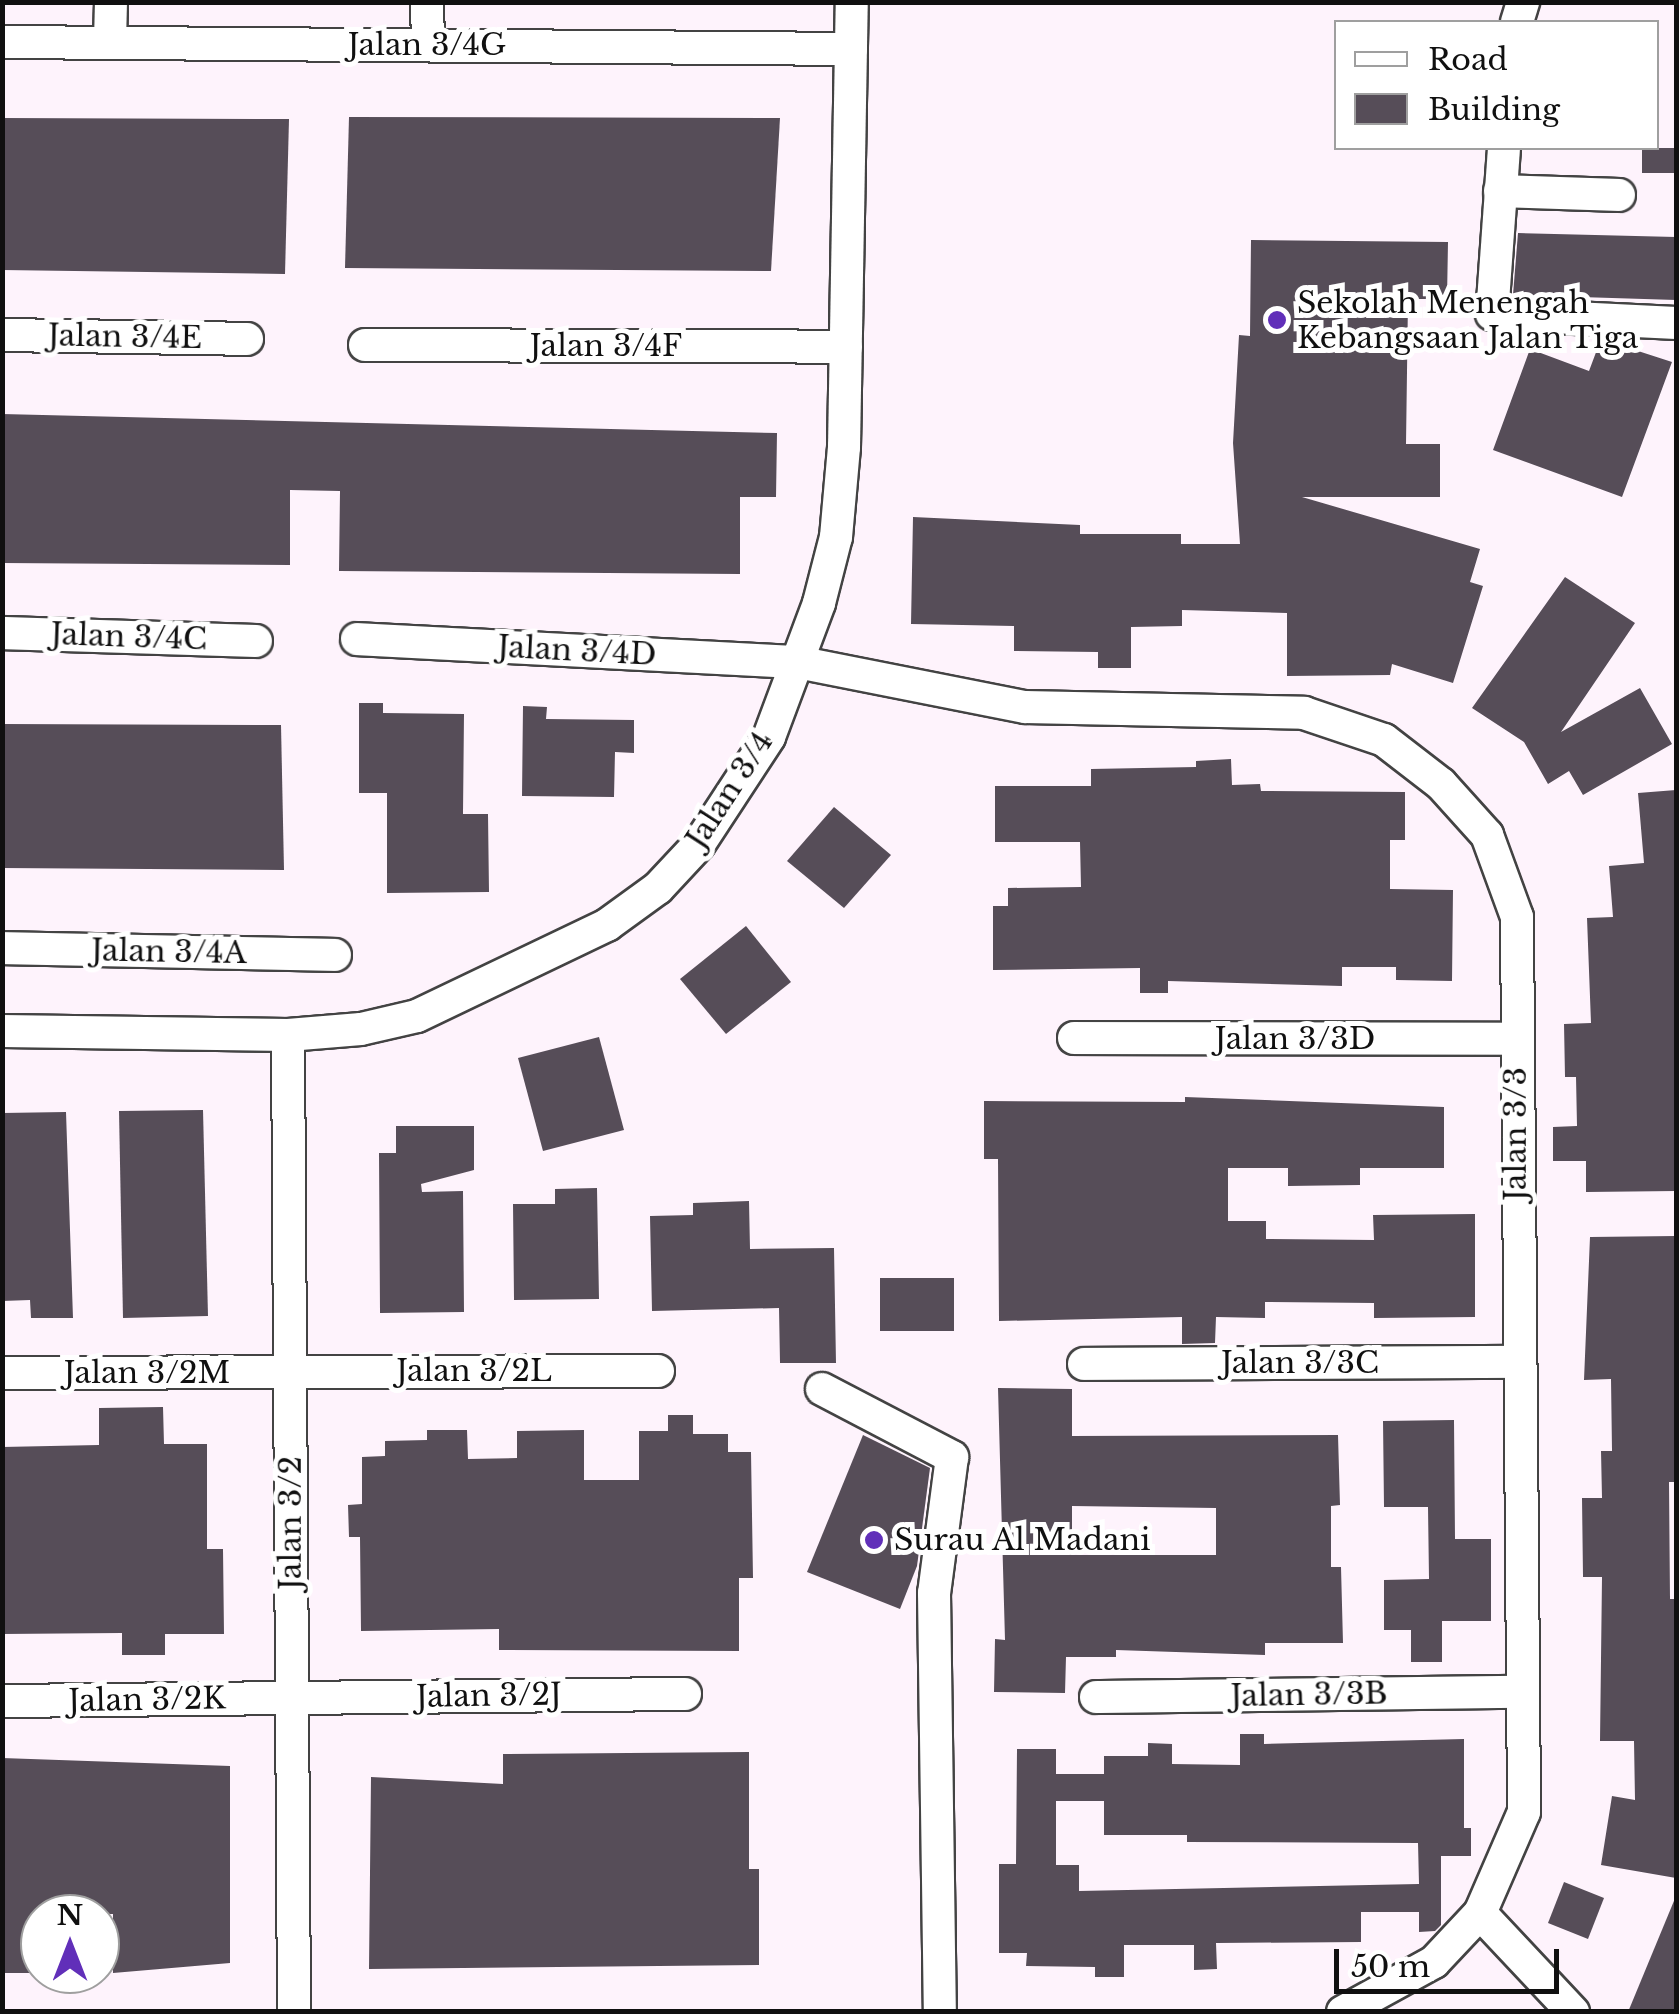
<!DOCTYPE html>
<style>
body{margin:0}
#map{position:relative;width:1679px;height:2014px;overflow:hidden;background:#fef3fc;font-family:"Libre Baskerville",serif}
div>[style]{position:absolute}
.building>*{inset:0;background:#564d58}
.roads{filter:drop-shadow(2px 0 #434343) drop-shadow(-2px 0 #434343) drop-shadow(0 2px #434343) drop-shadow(0 -2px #434343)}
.minor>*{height:32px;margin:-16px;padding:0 16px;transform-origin:16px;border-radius:16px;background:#fff}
.dots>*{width:28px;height:28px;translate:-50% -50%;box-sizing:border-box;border:5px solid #fff;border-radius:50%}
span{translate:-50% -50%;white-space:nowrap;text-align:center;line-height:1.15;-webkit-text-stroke:10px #fff;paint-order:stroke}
.street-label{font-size:30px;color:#101010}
.poi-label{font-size:30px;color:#101010}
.left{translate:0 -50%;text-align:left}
.frame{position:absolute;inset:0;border:5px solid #101010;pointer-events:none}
.legend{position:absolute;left:1334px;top:20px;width:325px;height:130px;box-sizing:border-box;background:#fff;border:2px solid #9f9f9f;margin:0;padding:12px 18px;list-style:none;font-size:30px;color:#101010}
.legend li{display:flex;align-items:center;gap:20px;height:50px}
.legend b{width:50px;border:2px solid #9f9f9f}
.north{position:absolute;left:20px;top:1894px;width:100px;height:100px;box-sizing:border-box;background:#fff;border:2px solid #9f9f9f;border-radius:50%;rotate:0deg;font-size:28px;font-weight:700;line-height:40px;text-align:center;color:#101010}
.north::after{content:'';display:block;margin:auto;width:35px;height:45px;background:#612fb9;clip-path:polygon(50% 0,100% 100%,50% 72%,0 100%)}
.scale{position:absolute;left:1334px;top:1949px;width:225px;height:45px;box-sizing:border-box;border:5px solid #101010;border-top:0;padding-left:12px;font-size:30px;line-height:35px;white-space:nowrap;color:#101010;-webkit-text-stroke:8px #fff;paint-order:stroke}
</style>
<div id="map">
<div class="building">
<div style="clip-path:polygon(349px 117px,780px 118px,771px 271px,345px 268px)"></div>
<div style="clip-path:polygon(2px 118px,289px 119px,285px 274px,2px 270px)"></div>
<div style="clip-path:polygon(1642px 148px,1676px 148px,1676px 173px,1642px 173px)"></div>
<div style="clip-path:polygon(1518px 233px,1676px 237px,1676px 300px,1513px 295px)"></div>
<div style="clip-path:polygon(1251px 240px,1448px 242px,1447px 299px,1408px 299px,1406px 444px,1440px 444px,1440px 497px,1302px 497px,1480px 549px,1470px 582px,1483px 586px,1453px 683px,1392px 664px,1390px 675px,1287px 676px,1287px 613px,1182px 610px,1182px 626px,1131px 627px,1131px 668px,1098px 668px,1098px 652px,1014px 651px,1014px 626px,911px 624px,913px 517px,1080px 525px,1080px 534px,1181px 534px,1181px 544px,1240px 544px,1233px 443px,1239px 335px,1250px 336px)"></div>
<div style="clip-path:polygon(1601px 339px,1672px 362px,1622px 497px,1493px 450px,1530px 349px,1589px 371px)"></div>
<div style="clip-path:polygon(2px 414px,777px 433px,776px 497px,740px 497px,740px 574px,339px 571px,340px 491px,290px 490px,290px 565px,2px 563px)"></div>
<div style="clip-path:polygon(1565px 577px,1635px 623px,1561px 732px,1640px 688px,1672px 744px,1583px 795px,1569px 771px,1548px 784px,1524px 742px,1472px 708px)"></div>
<div style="clip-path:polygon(359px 703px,383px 703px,383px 713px,464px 714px,463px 814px,488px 814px,489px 892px,387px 893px,387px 793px,359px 793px)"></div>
<div style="clip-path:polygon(523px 706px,547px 707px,546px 719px,634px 720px,634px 753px,615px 752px,614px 797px,522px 796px)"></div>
<div style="clip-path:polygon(2px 724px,281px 725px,284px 870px,2px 868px)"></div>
<div style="clip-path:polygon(1231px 759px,1232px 785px,1260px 784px,1261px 791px,1405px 792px,1405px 840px,1390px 840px,1390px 889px,1453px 890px,1452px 981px,1396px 980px,1396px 967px,1342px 967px,1342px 986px,1168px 981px,1168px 993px,1140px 993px,1140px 968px,993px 970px,993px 906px,1008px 906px,1008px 888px,1081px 887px,1080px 842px,995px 842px,995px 786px,1091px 786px,1091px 769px,1196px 767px,1196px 761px)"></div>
<div style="clip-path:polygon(1676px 790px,1676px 1191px,1586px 1192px,1586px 1161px,1553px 1161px,1553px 1127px,1577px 1126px,1576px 1077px,1565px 1077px,1564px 1024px,1591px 1023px,1587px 918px,1613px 917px,1609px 866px,1644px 863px,1638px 793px)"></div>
<div style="clip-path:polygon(834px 807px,891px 855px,844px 908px,787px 861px)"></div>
<div style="clip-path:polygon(746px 926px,791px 982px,726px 1034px,680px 979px)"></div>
<div style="clip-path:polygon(599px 1037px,624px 1130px,543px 1151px,518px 1058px)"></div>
<div style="clip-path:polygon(1185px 1097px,1444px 1107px,1444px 1168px,1360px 1168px,1360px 1185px,1288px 1186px,1288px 1168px,1228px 1168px,1228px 1221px,1266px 1221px,1266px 1239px,1374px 1240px,1373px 1215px,1475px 1214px,1475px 1317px,1374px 1318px,1374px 1303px,1265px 1302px,1265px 1318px,1216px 1317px,1215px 1343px,1182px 1344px,1182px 1317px,999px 1321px,998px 1159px,984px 1159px,984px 1101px,1185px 1102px)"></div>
<div style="clip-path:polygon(203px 1110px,208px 1316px,123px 1318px,119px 1111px)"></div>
<div style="clip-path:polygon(66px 1112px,73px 1318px,31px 1318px,30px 1300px,2px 1301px,2px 1113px)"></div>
<div style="clip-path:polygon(396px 1126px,474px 1126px,474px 1170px,421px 1184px,422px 1192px,463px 1191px,464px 1312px,380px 1313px,379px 1153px,396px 1153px)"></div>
<div style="clip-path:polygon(597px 1188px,599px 1299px,514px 1300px,513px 1204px,555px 1204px,555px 1189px)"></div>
<div style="clip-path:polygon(749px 1201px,750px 1249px,834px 1248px,836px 1363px,780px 1363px,779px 1308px,652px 1311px,650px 1216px,693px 1215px,693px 1203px)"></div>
<div style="clip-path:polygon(1676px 1236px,1676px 1464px,1674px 1482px,1669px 1482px,1670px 1599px,1676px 1599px,1676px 1878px,1601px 1865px,1612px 1796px,1635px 1800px,1634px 1741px,1600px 1741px,1602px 1577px,1583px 1577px,1582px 1498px,1602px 1498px,1601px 1451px,1612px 1451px,1611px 1379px,1584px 1380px,1590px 1237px)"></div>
<div style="clip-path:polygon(880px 1278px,954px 1278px,954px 1331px,880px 1331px)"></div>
<div style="clip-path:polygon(evenodd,998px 1388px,1072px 1389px,1072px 1436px,1338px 1435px,1340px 1505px,1331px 1506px,1331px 1567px,1341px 1567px,1343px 1643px,1265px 1643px,1265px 1655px,1116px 1650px,1116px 1657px,1066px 1657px,1065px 1693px,994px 1692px,995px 1639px,1005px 1640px,998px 1388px,1072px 1506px,1216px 1508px,1216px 1555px,1072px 1555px,1072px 1506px)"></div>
<div style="clip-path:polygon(163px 1407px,164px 1444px,207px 1444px,207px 1549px,223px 1549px,224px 1634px,165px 1634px,165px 1655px,122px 1655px,122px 1633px,2px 1634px,2px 1447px,99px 1445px,99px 1408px)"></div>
<div style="clip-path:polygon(668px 1415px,693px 1415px,693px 1434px,728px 1434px,728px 1452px,751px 1452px,753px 1578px,739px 1578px,739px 1651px,499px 1650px,499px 1629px,361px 1631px,360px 1537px,349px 1537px,348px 1505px,362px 1504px,362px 1457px,385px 1456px,385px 1441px,427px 1440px,427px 1430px,467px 1430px,468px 1459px,517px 1458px,517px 1431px,584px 1430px,584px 1480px,639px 1480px,639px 1431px,668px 1431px)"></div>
<div style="clip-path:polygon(1454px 1420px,1455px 1539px,1491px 1539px,1491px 1621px,1442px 1621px,1442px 1662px,1411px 1662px,1411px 1630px,1384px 1630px,1384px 1580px,1429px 1579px,1428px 1507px,1384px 1507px,1383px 1421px)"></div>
<div style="clip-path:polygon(863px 1435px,930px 1468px,917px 1566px,900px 1609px,807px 1572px)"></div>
<div style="clip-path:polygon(evenodd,1240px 1734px,1264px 1734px,1264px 1744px,1464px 1739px,1464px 1828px,1471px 1828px,1471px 1856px,1441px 1856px,1441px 1925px,1435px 1931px,1419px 1932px,1419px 1912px,1361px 1912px,1361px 1942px,1216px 1943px,1217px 1969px,1194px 1970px,1194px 1945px,1124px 1945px,1124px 1977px,1095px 1977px,1095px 1967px,1026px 1966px,1027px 1953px,999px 1953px,999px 1864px,1016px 1864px,1017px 1749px,1056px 1749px,1056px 1774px,1104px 1774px,1104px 1756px,1148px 1756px,1148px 1743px,1172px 1744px,1172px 1764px,1240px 1765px,1240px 1734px,1056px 1801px,1104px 1801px,1104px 1835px,1187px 1835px,1187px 1842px,1418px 1843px,1419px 1884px,1079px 1891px,1079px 1865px,1056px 1865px,1056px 1801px)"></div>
<div style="clip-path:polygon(749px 1752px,749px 1869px,759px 1869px,759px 1965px,369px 1969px,371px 1777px,503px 1784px,503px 1754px)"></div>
<div style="clip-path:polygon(2px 1758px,230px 1766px,230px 1963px,113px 1973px,113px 1914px,40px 1914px,40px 1973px,2px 1973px)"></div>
<div style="clip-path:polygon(1564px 1882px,1604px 1898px,1588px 1939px,1548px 1923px)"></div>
<div style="clip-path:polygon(1676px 1896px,1676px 2012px,1628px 2012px)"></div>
</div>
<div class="roads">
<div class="minor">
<div style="left:427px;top:2px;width:42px;rotate:88.6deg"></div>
<div style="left:1517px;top:22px;width:21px;rotate:-73deg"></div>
<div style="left:2px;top:42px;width:849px;rotate:0.47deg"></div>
<div style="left:110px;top:42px;width:40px;rotate:-88.6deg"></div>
<div style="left:1504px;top:148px;width:166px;rotate:94.1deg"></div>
<div style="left:1492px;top:314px;width:184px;rotate:2.8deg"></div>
<div style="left:1500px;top:191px;width:119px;rotate:1.9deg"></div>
<div style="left:2px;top:335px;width:245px;rotate:0.9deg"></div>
<div style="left:365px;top:345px;width:481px;rotate:0.2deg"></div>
<div style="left:2px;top:633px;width:254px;rotate:1.8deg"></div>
<div style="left:357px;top:639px;width:441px;rotate:3deg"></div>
<div style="left:797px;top:662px;width:232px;rotate:11.2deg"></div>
<div style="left:1025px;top:707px;width:279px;rotate:1.2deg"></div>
<div style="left:1304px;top:713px;width:84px;rotate:18.6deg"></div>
<div style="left:1384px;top:740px;width:72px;rotate:37.7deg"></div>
<div style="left:1441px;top:784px;width:69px;rotate:48deg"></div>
<div style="left:1487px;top:835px;width:87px;rotate:69.9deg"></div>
<div style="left:1517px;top:917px;width:895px;rotate:89.55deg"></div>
<div style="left:1524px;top:1812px;width:110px;rotate:113.5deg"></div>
<div style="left:1480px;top:1913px;width:67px;rotate:133.2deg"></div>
<div style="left:1434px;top:1962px;width:104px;rotate:151.2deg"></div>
<div style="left:2px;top:948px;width:333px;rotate:1.2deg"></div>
<div style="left:2px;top:1031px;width:286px;rotate:0.8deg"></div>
<div style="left:288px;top:1035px;width:73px;rotate:-4.7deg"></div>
<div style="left:361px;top:1029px;width:57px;rotate:-13.1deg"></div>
<div style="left:417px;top:1016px;width:211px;rotate:-25.6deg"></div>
<div style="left:607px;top:925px;width:63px;rotate:-36deg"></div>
<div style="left:658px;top:888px;width:60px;rotate:-47deg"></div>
<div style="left:699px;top:844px;width:128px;rotate:-56.8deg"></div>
<div style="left:769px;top:737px;width:143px;rotate:-69.5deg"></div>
<div style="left:819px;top:603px;width:68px;rotate:-75.6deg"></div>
<div style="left:836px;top:537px;width:90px;rotate:-84.9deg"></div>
<div style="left:844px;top:447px;width:445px;rotate:-89deg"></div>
<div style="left:288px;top:1035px;width:977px;rotate:89.65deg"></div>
<div style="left:1074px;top:1038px;width:441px;rotate:0.1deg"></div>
<div style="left:1084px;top:1364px;width:433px;rotate:-0.3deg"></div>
<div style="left:2px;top:1373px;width:656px;rotate:-0.17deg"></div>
<div style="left:822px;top:1389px;width:147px;rotate:27.6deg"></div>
<div style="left:952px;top:1457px;width:137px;rotate:97.5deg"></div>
<div style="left:934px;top:1593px;width:419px;rotate:89.2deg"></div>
<div style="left:1096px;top:1697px;width:427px;rotate:-0.7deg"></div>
<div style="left:2px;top:1701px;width:683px;rotate:-0.59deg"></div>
<div style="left:1480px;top:1913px;width:136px;rotate:46.8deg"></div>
</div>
</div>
<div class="dots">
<div style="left:1277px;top:320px;background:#612fb9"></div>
<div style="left:874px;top:1540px;background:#612fb9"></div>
</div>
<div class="street-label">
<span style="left:427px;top:45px">Jalan 3/4G</span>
<span style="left:125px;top:337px;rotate:1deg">Jalan 3/4E</span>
<span style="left:606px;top:346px">Jalan 3/4F</span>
<span style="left:129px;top:637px;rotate:2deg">Jalan 3/4C</span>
<span style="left:577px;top:651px;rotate:3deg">Jalan 3/4D</span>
<span style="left:730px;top:790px;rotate:-57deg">Jalan 3/4</span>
<span style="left:169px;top:952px;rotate:1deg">Jalan 3/4A</span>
<span style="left:1295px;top:1039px">Jalan 3/3D</span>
<span style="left:1516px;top:1134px;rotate:-90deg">Jalan 3/3</span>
<span style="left:1300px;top:1363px">Jalan 3/3C</span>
<span style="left:474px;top:1371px">Jalan 3/2L</span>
<span style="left:147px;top:1373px">Jalan 3/2M</span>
<span style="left:291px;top:1523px;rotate:-90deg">Jalan 3/2</span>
<span style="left:1309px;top:1695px;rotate:-1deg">Jalan 3/3B</span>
<span style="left:489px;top:1696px;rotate:-1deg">Jalan 3/2J</span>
<span style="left:147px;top:1700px;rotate:-1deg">Jalan 3/2K</span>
</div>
<div class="poi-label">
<span class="left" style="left:1297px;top:320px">Sekolah Menengah<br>Kebangsaan Jalan Tiga</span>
<span class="left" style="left:894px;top:1540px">Surau Al Madani</span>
</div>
<div class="frame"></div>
<ul class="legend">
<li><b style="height:12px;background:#fff"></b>Road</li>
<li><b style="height:28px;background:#564d58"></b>Building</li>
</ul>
<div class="north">N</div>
<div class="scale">50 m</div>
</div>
